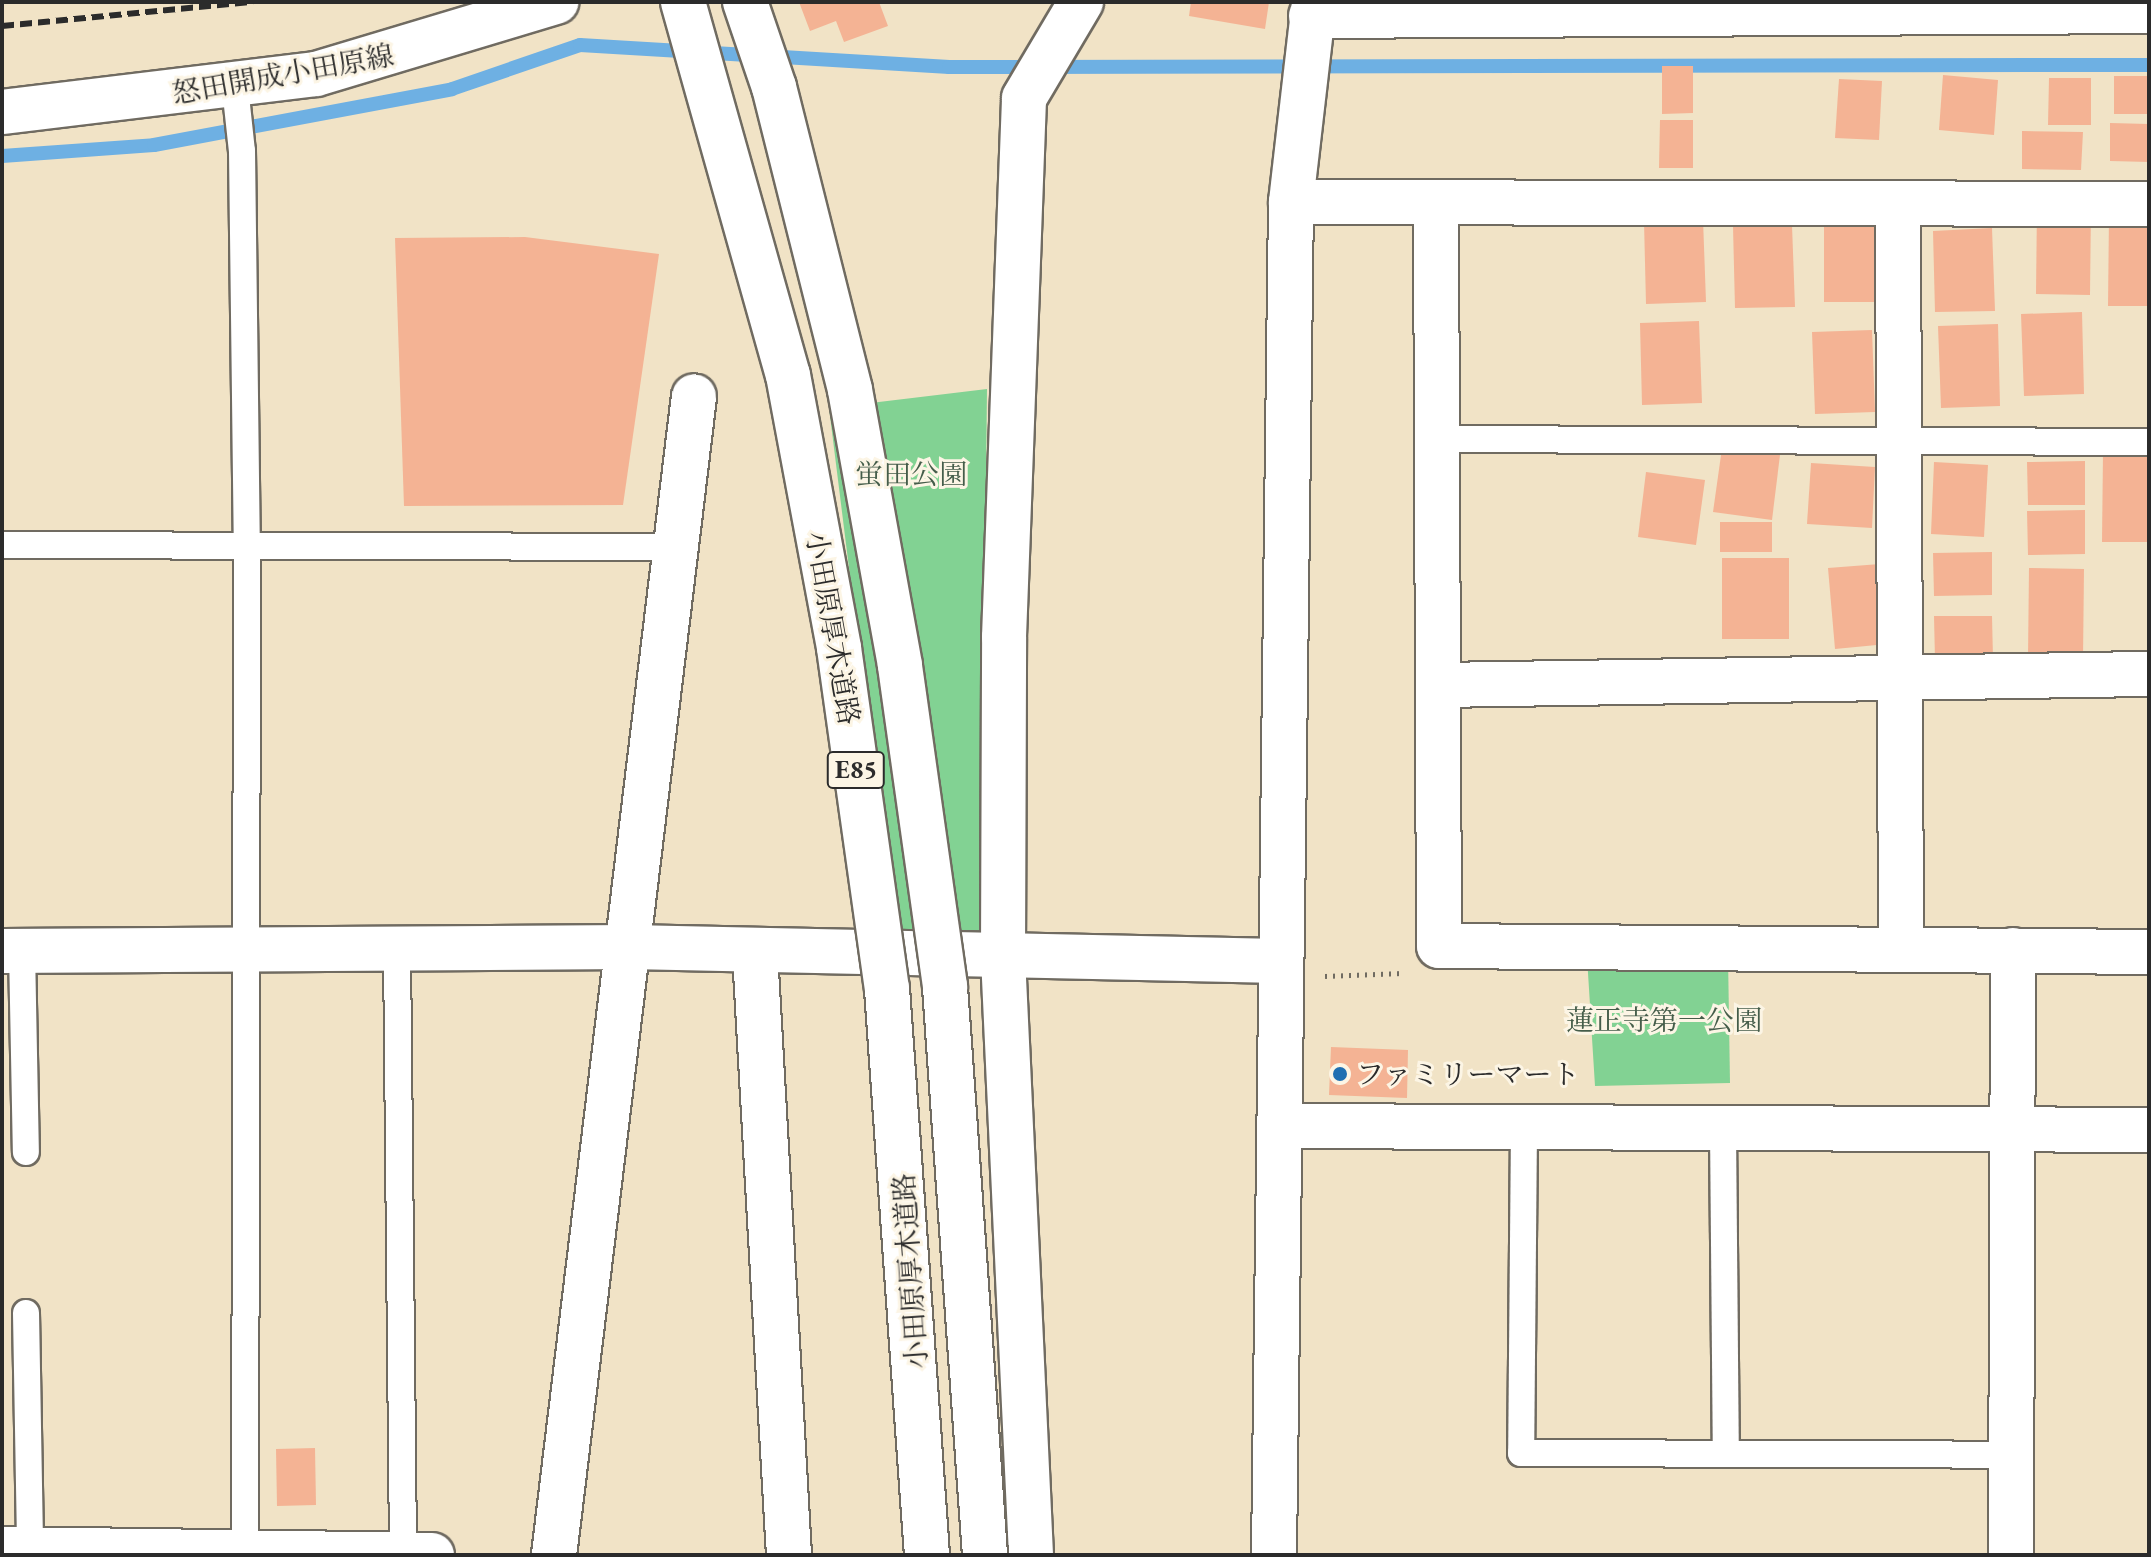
<!DOCTYPE html>
<meta charset="utf-8">
<style>
body{margin:0}
#map{position:relative;width:2151px;height:1557px;overflow:hidden;background:#f1e3c6;font-family:"EB Garamond","Noto Serif JP",serif}
div>[style]{position:absolute}
.green>*{inset:0;background:#82d293}
.stream>*{height:14px;margin:-7px;padding:0 7px;transform-origin:7px;border-radius:7px;background:#6eb0e3}
.building>*{inset:0;background:#f4b394}
.path>*{height:5px;margin-top:-2.5px;transform-origin:0;background:repeating-linear-gradient(90deg,#706b61 0 2px,transparent 0 8px)}
.roads{filter:drop-shadow(2px 0 #706b61) drop-shadow(-2px 0 #706b61) drop-shadow(0 2px #706b61) drop-shadow(0 -2px #706b61)}
.lane>*{height:26px;margin:-13px;padding:0 13px;transform-origin:13px;border-radius:13px;background:#fff}
.street>*{height:44px;margin:-22px;padding:0 22px;transform-origin:22px;border-radius:22px;background:#fff}
.secondary>*{height:44px;margin:-22px;padding:0 22px;transform-origin:22px;border-radius:22px;background:#fff}
.rail>*{height:6px;margin-top:-3px;transform-origin:0;background:repeating-linear-gradient(90deg,#2b2b2b 0 12px,transparent 0 18px)}
.bridges{filter:drop-shadow(2px 0 #706b61) drop-shadow(-2px 0 #706b61) drop-shadow(0 2px #706b61) drop-shadow(0 -2px #706b61)}
.highway-bridge>*{height:44px;margin:-22px;padding:0 22px;transform-origin:22px;border-radius:22px;background:#fff}
.dots>*{width:22px;height:22px;translate:-50% -50%;box-sizing:border-box;border:4px solid #fcf5e5;border-radius:50%}
span{translate:-50% -50%;white-space:nowrap;text-align:center;line-height:1.15;-webkit-text-stroke:6px #fcf5e5;paint-order:stroke}
.shield-label span{padding:2px 6px;background:#fcf5e5;border:2px solid;border-radius:6px;-webkit-text-stroke-width:0}
.shield-label{font-size:26px;color:#2b2b2b;font-weight:700}
.street-label{font-size:28px;color:#2b2b2b}
.park-label{font-size:28px;color:#455d4a}
.poi-label{font-size:28px;color:#2b2b2b}
.left{translate:0 -50%;text-align:left}
.frame{position:absolute;inset:0;border:4px solid #2b2b2b;pointer-events:none}
</style>
<div id="map">
<div class="green">
<div style="clip-path:polygon(987px 389px,981px 936px,895px 936px,829px 408px)"></div>
<div style="clip-path:polygon(1728px 956px,1730px 1083px,1595px 1086px,1587px 957px)"></div>
</div>
<div class="stream">
<div style="left:2px;top:156px;width:152px;rotate:-4.1deg"></div>
<div style="left:154px;top:145px;width:303px;rotate:-10.6deg"></div>
<div style="left:452px;top:89px;width:135px;rotate:-19deg"></div>
<div style="left:580px;top:45px;width:370px;rotate:3.4deg"></div>
<div style="left:949px;top:67px;width:1200px;rotate:-0.1deg"></div>
</div>
<div class="building">
<div style="clip-path:polygon(799px 2px,879px 2px,888px 26px,844px 42px,836px 21px,810px 31px)"></div>
<div style="clip-path:polygon(1191px 2px,1269px 2px,1265px 29px,1189px 16px)"></div>
<div style="clip-path:polygon(1662px 66px,1693px 66px,1693px 113px,1662px 114px)"></div>
<div style="clip-path:polygon(1943px 75px,1998px 80px,1994px 135px,1939px 130px)"></div>
<div style="clip-path:polygon(2114px 76px,2149px 76px,2149px 114px,2114px 114px)"></div>
<div style="clip-path:polygon(2049px 78px,2091px 78px,2091px 125px,2048px 125px)"></div>
<div style="clip-path:polygon(1839px 79px,1882px 81px,1879px 140px,1835px 138px)"></div>
<div style="clip-path:polygon(1660px 120px,1693px 120px,1693px 168px,1659px 168px)"></div>
<div style="clip-path:polygon(2110px 123px,2149px 124px,2149px 162px,2110px 161px)"></div>
<div style="clip-path:polygon(2022px 131px,2083px 132px,2081px 170px,2022px 169px)"></div>
<div style="clip-path:polygon(2037px 205px,2091px 206px,2090px 295px,2036px 294px)"></div>
<div style="clip-path:polygon(1824px 213px,1878px 214px,1877px 302px,1824px 302px)"></div>
<div style="clip-path:polygon(2109px 216px,2149px 217px,2149px 306px,2108px 306px)"></div>
<div style="clip-path:polygon(1703px 219px,1706px 302px,1646px 304px,1644px 221px)"></div>
<div style="clip-path:polygon(1792px 225px,1795px 307px,1735px 308px,1733px 226px)"></div>
<div style="clip-path:polygon(1992px 228px,1995px 311px,1935px 312px,1933px 231px)"></div>
<div style="clip-path:polygon(525px 237px,659px 254px,623px 505px,404px 506px,395px 238px)"></div>
<div style="clip-path:polygon(2082px 312px,2084px 394px,2024px 396px,2021px 314px)"></div>
<div style="clip-path:polygon(1699px 321px,1702px 403px,1642px 405px,1640px 323px)"></div>
<div style="clip-path:polygon(1998px 324px,2000px 406px,1941px 408px,1938px 326px)"></div>
<div style="clip-path:polygon(1872px 330px,1875px 412px,1815px 414px,1812px 332px)"></div>
<div style="clip-path:polygon(1722px 448px,1780px 455px,1772px 520px,1713px 512px)"></div>
<div style="clip-path:polygon(2103px 453px,2149px 453px,2149px 542px,2102px 542px)"></div>
<div style="clip-path:polygon(2085px 461px,2085px 505px,2028px 505px,2027px 462px)"></div>
<div style="clip-path:polygon(1934px 462px,1988px 465px,1984px 537px,1931px 534px)"></div>
<div style="clip-path:polygon(1811px 463px,1875px 467px,1872px 528px,1807px 524px)"></div>
<div style="clip-path:polygon(1646px 472px,1705px 480px,1696px 545px,1638px 537px)"></div>
<div style="clip-path:polygon(2085px 510px,2085px 554px,2028px 555px,2027px 511px)"></div>
<div style="clip-path:polygon(1720px 522px,1772px 522px,1772px 552px,1720px 552px)"></div>
<div style="clip-path:polygon(1992px 552px,1992px 595px,1934px 596px,1933px 553px)"></div>
<div style="clip-path:polygon(1722px 558px,1789px 558px,1789px 639px,1722px 639px)"></div>
<div style="clip-path:polygon(1880px 564px,1887px 644px,1835px 649px,1828px 568px)"></div>
<div style="clip-path:polygon(2029px 568px,2084px 569px,2083px 658px,2028px 657px)"></div>
<div style="clip-path:polygon(1934px 616px,1992px 616px,1993px 659px,1935px 660px)"></div>
<div style="clip-path:polygon(1331px 1047px,1408px 1050px,1407px 1098px,1329px 1095px)"></div>
<div style="clip-path:polygon(315px 1448px,316px 1505px,277px 1506px,276px 1449px)"></div>
</div>
<div class="path">
<div style="left:1325px;top:976px;width:78px;rotate:-2.2deg"></div>
</div>
<div class="roads">
<div class="lane">
<div style="left:235px;top:87px;width:64px;rotate:83.8deg"></div>
<div style="left:242px;top:151px;width:394px;rotate:89.3deg"></div>
<div style="left:247px;top:545px;width:1008px;rotate:90.11deg"></div>
<div style="left:1437px;top:439px;width:712px;rotate:0.24deg"></div>
<div style="left:2px;top:545px;width:676px;rotate:0.17deg"></div>
<div style="left:397px;top:948px;width:606px;rotate:89.43deg"></div>
<div style="left:22px;top:950px;width:202px;rotate:88.9deg"></div>
<div style="left:1524px;top:1127px;width:326px;rotate:90.5deg"></div>
<div style="left:1521px;top:1453px;width:491px;rotate:0.2deg"></div>
<div style="left:1723px;top:1128px;width:322px;rotate:89.5deg"></div>
<div style="left:26px;top:1313px;width:236px;rotate:89deg"></div>
</div>
<div class="street">
<div style="left:1311px;top:16px;width:838px;rotate:-0.34deg"></div>
<div style="left:1291px;top:202px;width:858px;rotate:0.13deg"></div>
<div style="left:1898px;top:205px;width:744px;rotate:89.77deg"></div>
<div style="left:1436px;top:206px;width:740px;rotate:89.77deg"></div>
<div style="left:1439px;top:946px;width:710px;rotate:0.48deg"></div>
<div style="left:1438px;top:685px;width:711px;rotate:-0.89deg"></div>
<div style="left:2px;top:951px;width:628px;rotate:-0.36deg"></div>
<div style="left:630px;top:947px;width:650px;rotate:1.23deg"></div>
<div style="left:755px;top:953px;width:603px;rotate:86.77deg"></div>
<div style="left:1282px;top:1126px;width:867px;rotate:0.26deg"></div>
<div style="left:2px;top:1549px;width:430px;rotate:0.8deg"></div>
<div style="left:554px;top:1555px;width:1167px;rotate:-83.11deg"></div>
<div style="left:1031px;top:1555px;width:599px;rotate:-92.68deg"></div>
<div style="left:1003px;top:957px;width:320px;rotate:-89.8deg"></div>
<div style="left:1004px;top:637px;width:539px;rotate:-87.87deg"></div>
<div style="left:1024px;top:98px;width:112px;rotate:-59.3deg"></div>
<div style="left:1274px;top:1555px;width:1353px;rotate:-89.28deg"></div>
<div style="left:1291px;top:202px;width:201px;rotate:-83.4deg"></div>
<div style="left:2011px;top:1555px;width:605px;rotate:-89.81deg"></div>
</div>
<div class="secondary">
<div style="left:2px;top:112px;width:316px;rotate:-6.9deg"></div>
<div style="left:316px;top:74px;width:251px;rotate:-16.7deg"></div>
</div>
</div>
<div class="rail">
<div style="left:2px;top:26px;width:252px;rotate:-5.5deg"></div>
</div>
<div class="bridges">
<div class="highway-bridge">
<div style="left:683px;top:2px;width:387px;rotate:74.3deg"></div>
<div style="left:788px;top:375px;width:278px;rotate:79.4deg"></div>
<div style="left:839px;top:648px;width:344px;rotate:82deg"></div>
<div style="left:887px;top:989px;width:567px;rotate:85.96deg"></div>
<div style="left:745px;top:2px;width:90px;rotate:71.2deg"></div>
<div style="left:774px;top:87px;width:312px;rotate:75.9deg"></div>
<div style="left:850px;top:390px;width:280px;rotate:79.7deg"></div>
<div style="left:900px;top:666px;width:324px;rotate:82deg"></div>
<div style="left:945px;top:987px;width:569px;rotate:85.97deg"></div>
</div>
</div>
<div class="dots">
<div style="left:1340px;top:1074px;background:#1f6fb2"></div>
</div>
<div class="shield-label">
<span style="left:856px;top:770px">E85</span>
</div>
<div class="street-label">
<span style="left:283px;top:74px;rotate:-10deg">怒田開成小田原線</span>
<span style="left:833px;top:628px;rotate:80deg">小田原厚木道路</span>
<span style="left:910px;top:1271px;rotate:-94deg">小田原厚木道路</span>
</div>
<div class="park-label">
<span style="left:911px;top:474px">蛍田公園</span>
<span style="left:1664px;top:1020px">蓮正寺第一公園</span>
</div>
<div class="poi-label">
<span class="left" style="left:1356px;top:1074px">ファミリーマート</span>
</div>
<div class="frame"></div>
</div>
